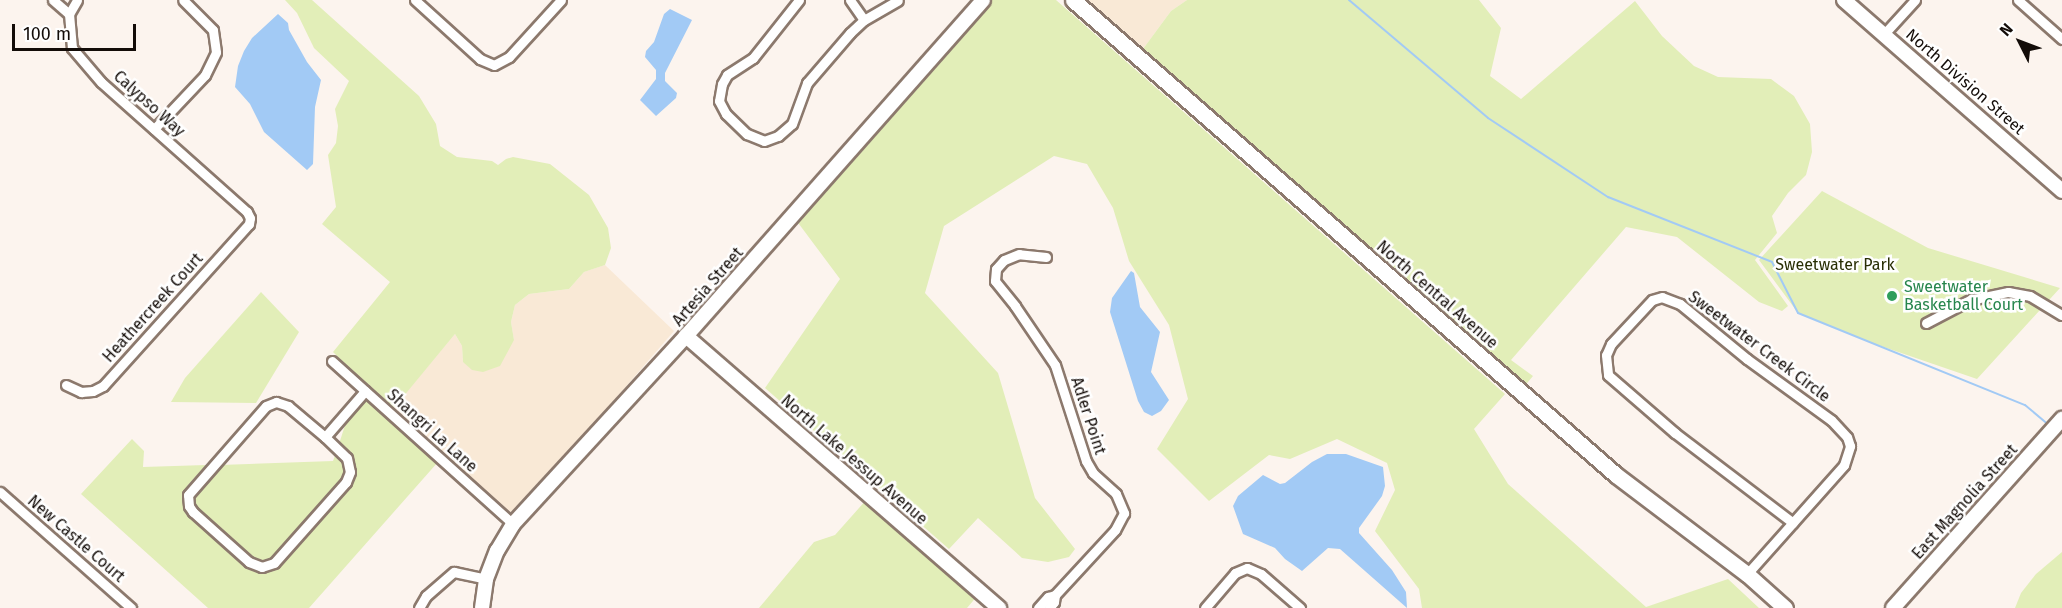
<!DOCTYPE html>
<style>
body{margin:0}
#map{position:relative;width:2062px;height:608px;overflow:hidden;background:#fcf4ee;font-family:"Fira Sans",sans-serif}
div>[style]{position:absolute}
.commercial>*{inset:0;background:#f9e9d6}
.green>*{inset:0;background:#e2eeb8}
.water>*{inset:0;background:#a2caf5}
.stream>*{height:2px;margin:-1px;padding:0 1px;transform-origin:1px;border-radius:1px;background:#a2caf5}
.roads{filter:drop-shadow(2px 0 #8c796d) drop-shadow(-2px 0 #8c796d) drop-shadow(0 2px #8c796d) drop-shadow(0 -2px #8c796d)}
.street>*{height:9px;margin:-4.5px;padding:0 4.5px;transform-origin:4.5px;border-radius:4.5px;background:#fff}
.secondary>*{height:14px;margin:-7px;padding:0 7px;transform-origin:7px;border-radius:7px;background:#fff}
.primary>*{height:15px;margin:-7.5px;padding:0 7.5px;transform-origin:7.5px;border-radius:7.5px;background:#fff}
.dots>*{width:16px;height:16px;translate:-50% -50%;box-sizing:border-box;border:3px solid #fff;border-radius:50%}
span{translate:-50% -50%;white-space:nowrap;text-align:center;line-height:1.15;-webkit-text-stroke:5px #fff;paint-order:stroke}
.street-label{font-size:16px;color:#130c08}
.park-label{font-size:16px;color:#282e04}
.leisure-label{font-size:16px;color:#27864d}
.left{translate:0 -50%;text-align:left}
.north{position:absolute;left:1990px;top:12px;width:60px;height:60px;-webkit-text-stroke:4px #fff;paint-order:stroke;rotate:312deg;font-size:16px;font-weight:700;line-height:24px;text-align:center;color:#130c08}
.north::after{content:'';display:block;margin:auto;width:21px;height:27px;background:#130c08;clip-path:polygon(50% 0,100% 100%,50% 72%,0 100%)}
.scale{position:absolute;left:12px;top:24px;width:124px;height:27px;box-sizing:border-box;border:3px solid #130c08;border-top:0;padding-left:8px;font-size:18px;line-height:21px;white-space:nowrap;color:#130c08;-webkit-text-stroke:4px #fff;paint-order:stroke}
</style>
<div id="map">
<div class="commercial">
<div style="clip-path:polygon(1079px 0,1187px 0,1171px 11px,1140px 53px)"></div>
<div style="clip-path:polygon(605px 265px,674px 331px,515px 515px,496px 503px,392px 409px,455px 334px,462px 346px,463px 362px,514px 340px,511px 322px,515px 305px,529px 294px,569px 289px,584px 272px)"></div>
</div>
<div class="green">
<div style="clip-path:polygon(285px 0,312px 0,419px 96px,436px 124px,440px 146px,457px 157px,492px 161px,498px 165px,506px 159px,513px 157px,550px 164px,589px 195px,608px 228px,611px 248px,605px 265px,584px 272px,569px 289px,529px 294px,515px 305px,511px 322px,514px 340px,500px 366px,483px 372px,472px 370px,463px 362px,462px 346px,455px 334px,393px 409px,400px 417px,333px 352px,390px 282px,322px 224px,336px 207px,328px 155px,336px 143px,338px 126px,335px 109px,349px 81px,314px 48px,297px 13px)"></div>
<div style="clip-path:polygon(991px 0,1056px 0,1505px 394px,1474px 429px,1508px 484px,1646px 607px,1728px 579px,1759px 608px,1422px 608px,1419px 589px,1375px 531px,1395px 490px,1387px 463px,1337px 439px,1290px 459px,1269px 455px,1209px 501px,1157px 449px,1188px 399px,1169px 325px,1129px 261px,1113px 208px,1087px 164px,1054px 156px,944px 226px,925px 293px,998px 373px,1035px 498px,1075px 549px,1069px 557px,1048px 562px,1022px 558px,978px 518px,949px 549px,765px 388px,840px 279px,796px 220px)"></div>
<div style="clip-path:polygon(1187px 0,1479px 0,1501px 28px,1490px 76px,1521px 99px,1635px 1px,1662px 36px,1694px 66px,1718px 77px,1771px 79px,1794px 96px,1810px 124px,1812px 152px,1806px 175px,1788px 193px,1772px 216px,1777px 233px,1755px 260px,1788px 306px,1782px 311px,1759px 302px,1677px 237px,1626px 227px,1511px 360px,1533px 376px,1523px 388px,1140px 53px,1171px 11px)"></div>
<div style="clip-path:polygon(1822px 191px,1928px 248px,2060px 288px,1977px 379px,1872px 343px,1798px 313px,1759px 260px)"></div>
<div style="clip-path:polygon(261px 292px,299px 332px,256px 403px,171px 402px,185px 378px)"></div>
<div style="clip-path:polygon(366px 398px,438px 462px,309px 608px,208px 608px,81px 494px,132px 439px,144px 451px,143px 467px,206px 465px,188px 485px,184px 495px,247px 566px,254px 570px,270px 570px,278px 566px,353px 479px,355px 471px,351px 457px,339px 444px,347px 419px)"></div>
<div style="clip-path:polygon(336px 453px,343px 460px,345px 471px,342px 479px,271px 559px,266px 561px,252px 559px,194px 505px,196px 491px,220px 465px,333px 461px)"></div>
<div style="clip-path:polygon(867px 499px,978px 595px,967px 608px,759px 608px,814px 542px,835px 535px)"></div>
<div style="clip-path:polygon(2062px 552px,2062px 608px,2015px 608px,2021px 593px,2036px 574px)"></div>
</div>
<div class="water">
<div style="clip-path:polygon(670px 9px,692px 20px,665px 73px,665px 81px,677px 93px,676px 98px,656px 116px,640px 100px,656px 79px,656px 70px,645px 57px,646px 51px,654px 42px,664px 14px)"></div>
<div style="clip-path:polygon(278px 14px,288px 23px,289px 30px,307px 62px,321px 80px,315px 107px,313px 164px,307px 170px,264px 132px,250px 104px,235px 87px,238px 66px,244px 51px,252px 38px)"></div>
<div style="clip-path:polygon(1131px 271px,1134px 273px,1140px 307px,1160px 332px,1151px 372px,1169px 400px,1161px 411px,1152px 416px,1144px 412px,1138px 401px,1110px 312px,1112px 298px)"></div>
<div style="clip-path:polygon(1327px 454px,1346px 454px,1383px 467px,1385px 486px,1382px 496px,1359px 528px,1359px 533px,1392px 570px,1406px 592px,1407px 608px,1340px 549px,1328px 548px,1302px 571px,1285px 559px,1275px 548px,1243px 534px,1233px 506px,1238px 496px,1263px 475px,1280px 484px,1285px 483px,1312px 462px)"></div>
</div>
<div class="stream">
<div style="left:1349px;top:0;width:182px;rotate:40.3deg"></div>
<div style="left:1488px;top:118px;width:144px;rotate:33.4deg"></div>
<div style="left:1608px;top:197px;width:176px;rotate:21.6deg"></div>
<div style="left:1772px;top:262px;width:57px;rotate:63deg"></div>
<div style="left:1798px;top:313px;width:245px;rotate:22.1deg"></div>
<div style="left:2025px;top:405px;width:33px;rotate:40deg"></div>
</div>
<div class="roads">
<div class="street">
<div style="left:53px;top:0;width:21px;rotate:41deg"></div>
<div style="left:415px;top:0;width:88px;rotate:42.2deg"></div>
<div style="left:480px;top:59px;width:15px;rotate:23deg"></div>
<div style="left:494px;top:65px;width:17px;rotate:-28deg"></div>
<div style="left:509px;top:57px;width:77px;rotate:-47.6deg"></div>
<div style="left:799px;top:0;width:74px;rotate:128.4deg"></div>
<div style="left:753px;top:58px;width:31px;rotate:147deg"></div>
<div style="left:727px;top:75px;width:10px;rotate:119deg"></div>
<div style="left:722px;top:84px;width:17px;rotate:100deg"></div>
<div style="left:719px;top:101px;width:15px;rotate:62deg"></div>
<div style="left:726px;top:114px;width:29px;rotate:44deg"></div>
<div style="left:747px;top:134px;width:18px;rotate:22deg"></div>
<div style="left:764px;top:141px;width:15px;rotate:-20deg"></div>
<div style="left:778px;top:136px;width:18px;rotate:-41deg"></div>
<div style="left:792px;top:124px;width:44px;rotate:-69.9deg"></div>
<div style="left:807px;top:83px;width:66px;rotate:-49.3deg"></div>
<div style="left:850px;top:33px;width:19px;rotate:-43deg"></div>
<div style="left:864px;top:20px;width:39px;rotate:-30deg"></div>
<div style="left:850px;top:0;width:24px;rotate:55deg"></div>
<div style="left:2018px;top:0;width:59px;rotate:41.6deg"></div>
<div style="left:1884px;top:34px;width:46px;rotate:-47.6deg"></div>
<div style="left:154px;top:129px;width:74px;rotate:-46.6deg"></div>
<div style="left:205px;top:75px;width:25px;rotate:-64deg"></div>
<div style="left:216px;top:52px;width:22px;rotate:-98deg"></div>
<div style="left:213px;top:30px;width:42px;rotate:-135deg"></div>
<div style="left:1046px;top:257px;width:27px;rotate:-174deg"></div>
<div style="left:1019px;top:254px;width:16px;rotate:158deg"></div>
<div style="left:1004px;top:260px;width:12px;rotate:132deg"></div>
<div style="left:996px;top:269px;width:12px;rotate:95deg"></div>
<div style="left:995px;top:281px;width:32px;rotate:51deg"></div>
<div style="left:1015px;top:306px;width:71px;rotate:55.9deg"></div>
<div style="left:1055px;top:365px;width:101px;rotate:72.1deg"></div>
<div style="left:1086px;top:461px;width:14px;rotate:60deg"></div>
<div style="left:1093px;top:473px;width:31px;rotate:42deg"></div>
<div style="left:1116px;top:494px;width:21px;rotate:67deg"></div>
<div style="left:1124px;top:513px;width:19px;rotate:118deg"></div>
<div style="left:1115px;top:530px;width:88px;rotate:132.7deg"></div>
<div style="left:1055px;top:595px;width:7px;rotate:98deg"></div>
<div style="left:1054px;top:602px;width:8px;rotate:130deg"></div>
<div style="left:1926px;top:323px;width:50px;rotate:-27.6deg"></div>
<div style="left:1970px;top:300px;width:39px;rotate:-12deg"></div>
<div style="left:2008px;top:292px;width:22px;rotate:10deg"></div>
<div style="left:2030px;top:296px;width:37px;rotate:31deg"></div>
<div style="left:332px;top:361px;width:244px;rotate:42deg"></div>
<div style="left:66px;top:385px;width:17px;rotate:25deg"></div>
<div style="left:81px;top:392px;width:12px;rotate:-5deg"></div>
<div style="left:93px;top:391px;width:11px;rotate:-27deg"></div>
<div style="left:103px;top:386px;width:218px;rotate:-48deg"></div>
<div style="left:249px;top:224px;width:6px;rotate:-81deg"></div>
<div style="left:250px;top:218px;width:7px;rotate:-117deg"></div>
<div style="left:247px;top:212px;width:195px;rotate:-138.3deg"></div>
<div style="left:101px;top:82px;width:45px;rotate:-130.5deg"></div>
<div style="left:72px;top:48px;width:34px;rotate:-95deg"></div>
<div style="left:69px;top:14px;width:16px;rotate:-60deg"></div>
<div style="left:276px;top:402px;width:13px;rotate:18deg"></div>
<div style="left:288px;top:406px;width:48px;rotate:40deg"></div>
<div style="left:325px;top:437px;width:30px;rotate:44deg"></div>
<div style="left:347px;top:458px;width:14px;rotate:78deg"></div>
<div style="left:350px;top:472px;width:11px;rotate:112deg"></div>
<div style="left:346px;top:482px;width:108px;rotate:131.6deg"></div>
<div style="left:274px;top:563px;width:13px;rotate:162deg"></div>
<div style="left:262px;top:567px;width:14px;rotate:-159deg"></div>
<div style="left:249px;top:562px;width:75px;rotate:-138.2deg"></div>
<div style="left:193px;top:512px;width:7px;rotate:-124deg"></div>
<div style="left:189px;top:506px;width:11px;rotate:-95deg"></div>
<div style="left:188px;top:495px;width:118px;rotate:-48.8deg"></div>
<div style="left:266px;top:406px;width:11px;rotate:-22deg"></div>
<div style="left:325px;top:437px;width:61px;rotate:-49deg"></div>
<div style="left:0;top:492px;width:175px;rotate:41.5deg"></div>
<div style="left:1747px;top:574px;width:146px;rotate:-48.3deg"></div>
<div style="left:1844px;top:465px;width:20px;rotate:-72deg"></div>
<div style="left:1850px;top:446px;width:9px;rotate:-108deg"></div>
<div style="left:1847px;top:437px;width:23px;rotate:-133deg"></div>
<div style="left:1831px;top:420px;width:104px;rotate:-144deg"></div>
<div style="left:1747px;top:359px;width:87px;rotate:-140.6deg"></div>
<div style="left:1680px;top:304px;width:19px;rotate:-159deg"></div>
<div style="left:1662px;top:297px;width:10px;rotate:163deg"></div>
<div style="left:1652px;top:300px;width:60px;rotate:133deg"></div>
<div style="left:1611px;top:344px;width:12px;rotate:114deg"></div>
<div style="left:1606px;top:355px;width:20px;rotate:84deg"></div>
<div style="left:1608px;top:375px;width:89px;rotate:40.9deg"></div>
<div style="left:1675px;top:433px;width:148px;rotate:37.3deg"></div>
<div style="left:419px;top:608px;width:14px;rotate:-60deg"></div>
<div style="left:426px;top:596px;width:37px;rotate:-41deg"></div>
<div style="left:454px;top:572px;width:33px;rotate:12deg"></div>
<div style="left:1038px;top:608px;width:15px;rotate:-48deg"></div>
<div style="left:1048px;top:597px;width:7px;rotate:-16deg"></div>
<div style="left:1205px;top:608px;width:46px;rotate:-49.4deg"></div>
<div style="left:1235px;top:573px;width:13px;rotate:-23deg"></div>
<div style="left:1247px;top:568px;width:15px;rotate:23deg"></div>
<div style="left:1261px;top:574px;width:52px;rotate:41.1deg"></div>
</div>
<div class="secondary">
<div style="left:1844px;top:0;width:290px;rotate:41.2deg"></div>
<div style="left:686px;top:336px;width:415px;rotate:41deg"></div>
<div style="left:482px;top:608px;width:29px;rotate:-82deg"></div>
<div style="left:486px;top:579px;width:30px;rotate:-69deg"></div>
<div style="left:497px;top:551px;width:31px;rotate:-59deg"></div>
<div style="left:513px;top:524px;width:255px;rotate:-47.4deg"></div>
<div style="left:686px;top:336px;width:448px;rotate:-48.5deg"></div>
<div style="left:1893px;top:608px;width:254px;rotate:-48.2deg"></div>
</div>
<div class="primary">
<div style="left:1073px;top:0;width:721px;rotate:41.18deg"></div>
<div style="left:1616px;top:475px;width:164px;rotate:37.1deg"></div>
<div style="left:1747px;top:574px;width:51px;rotate:41.8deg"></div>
</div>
</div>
<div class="dots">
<div style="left:1892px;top:296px;background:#2e9e5b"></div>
</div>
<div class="street-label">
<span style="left:1965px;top:82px;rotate:41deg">North Division Street</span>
<span style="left:149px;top:104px;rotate:42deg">Calypso Way</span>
<span style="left:708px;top:287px;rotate:-49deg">Artesia Street</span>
<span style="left:1437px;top:295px;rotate:41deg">North Central Avenue</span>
<span style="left:153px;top:308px;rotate:-48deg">Heathercreek Court</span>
<span style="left:1759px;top:347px;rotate:37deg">Sweetwater Creek Circle</span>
<span style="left:1088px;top:416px;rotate:72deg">Adler Point</span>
<span style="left:432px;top:431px;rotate:42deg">Shangri La Lane</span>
<span style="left:854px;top:460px;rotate:41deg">North Lake Jessup Avenue</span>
<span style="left:1965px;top:502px;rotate:-48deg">East Magnolia Street</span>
<span style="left:76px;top:539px;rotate:41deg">New Castle Court</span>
</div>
<div class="park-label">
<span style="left:1835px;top:265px">Sweetwater Park</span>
</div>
<div class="leisure-label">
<span class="left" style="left:1904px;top:296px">Sweetwater<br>Basketball Court</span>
</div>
<div class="north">N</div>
<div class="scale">100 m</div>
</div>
